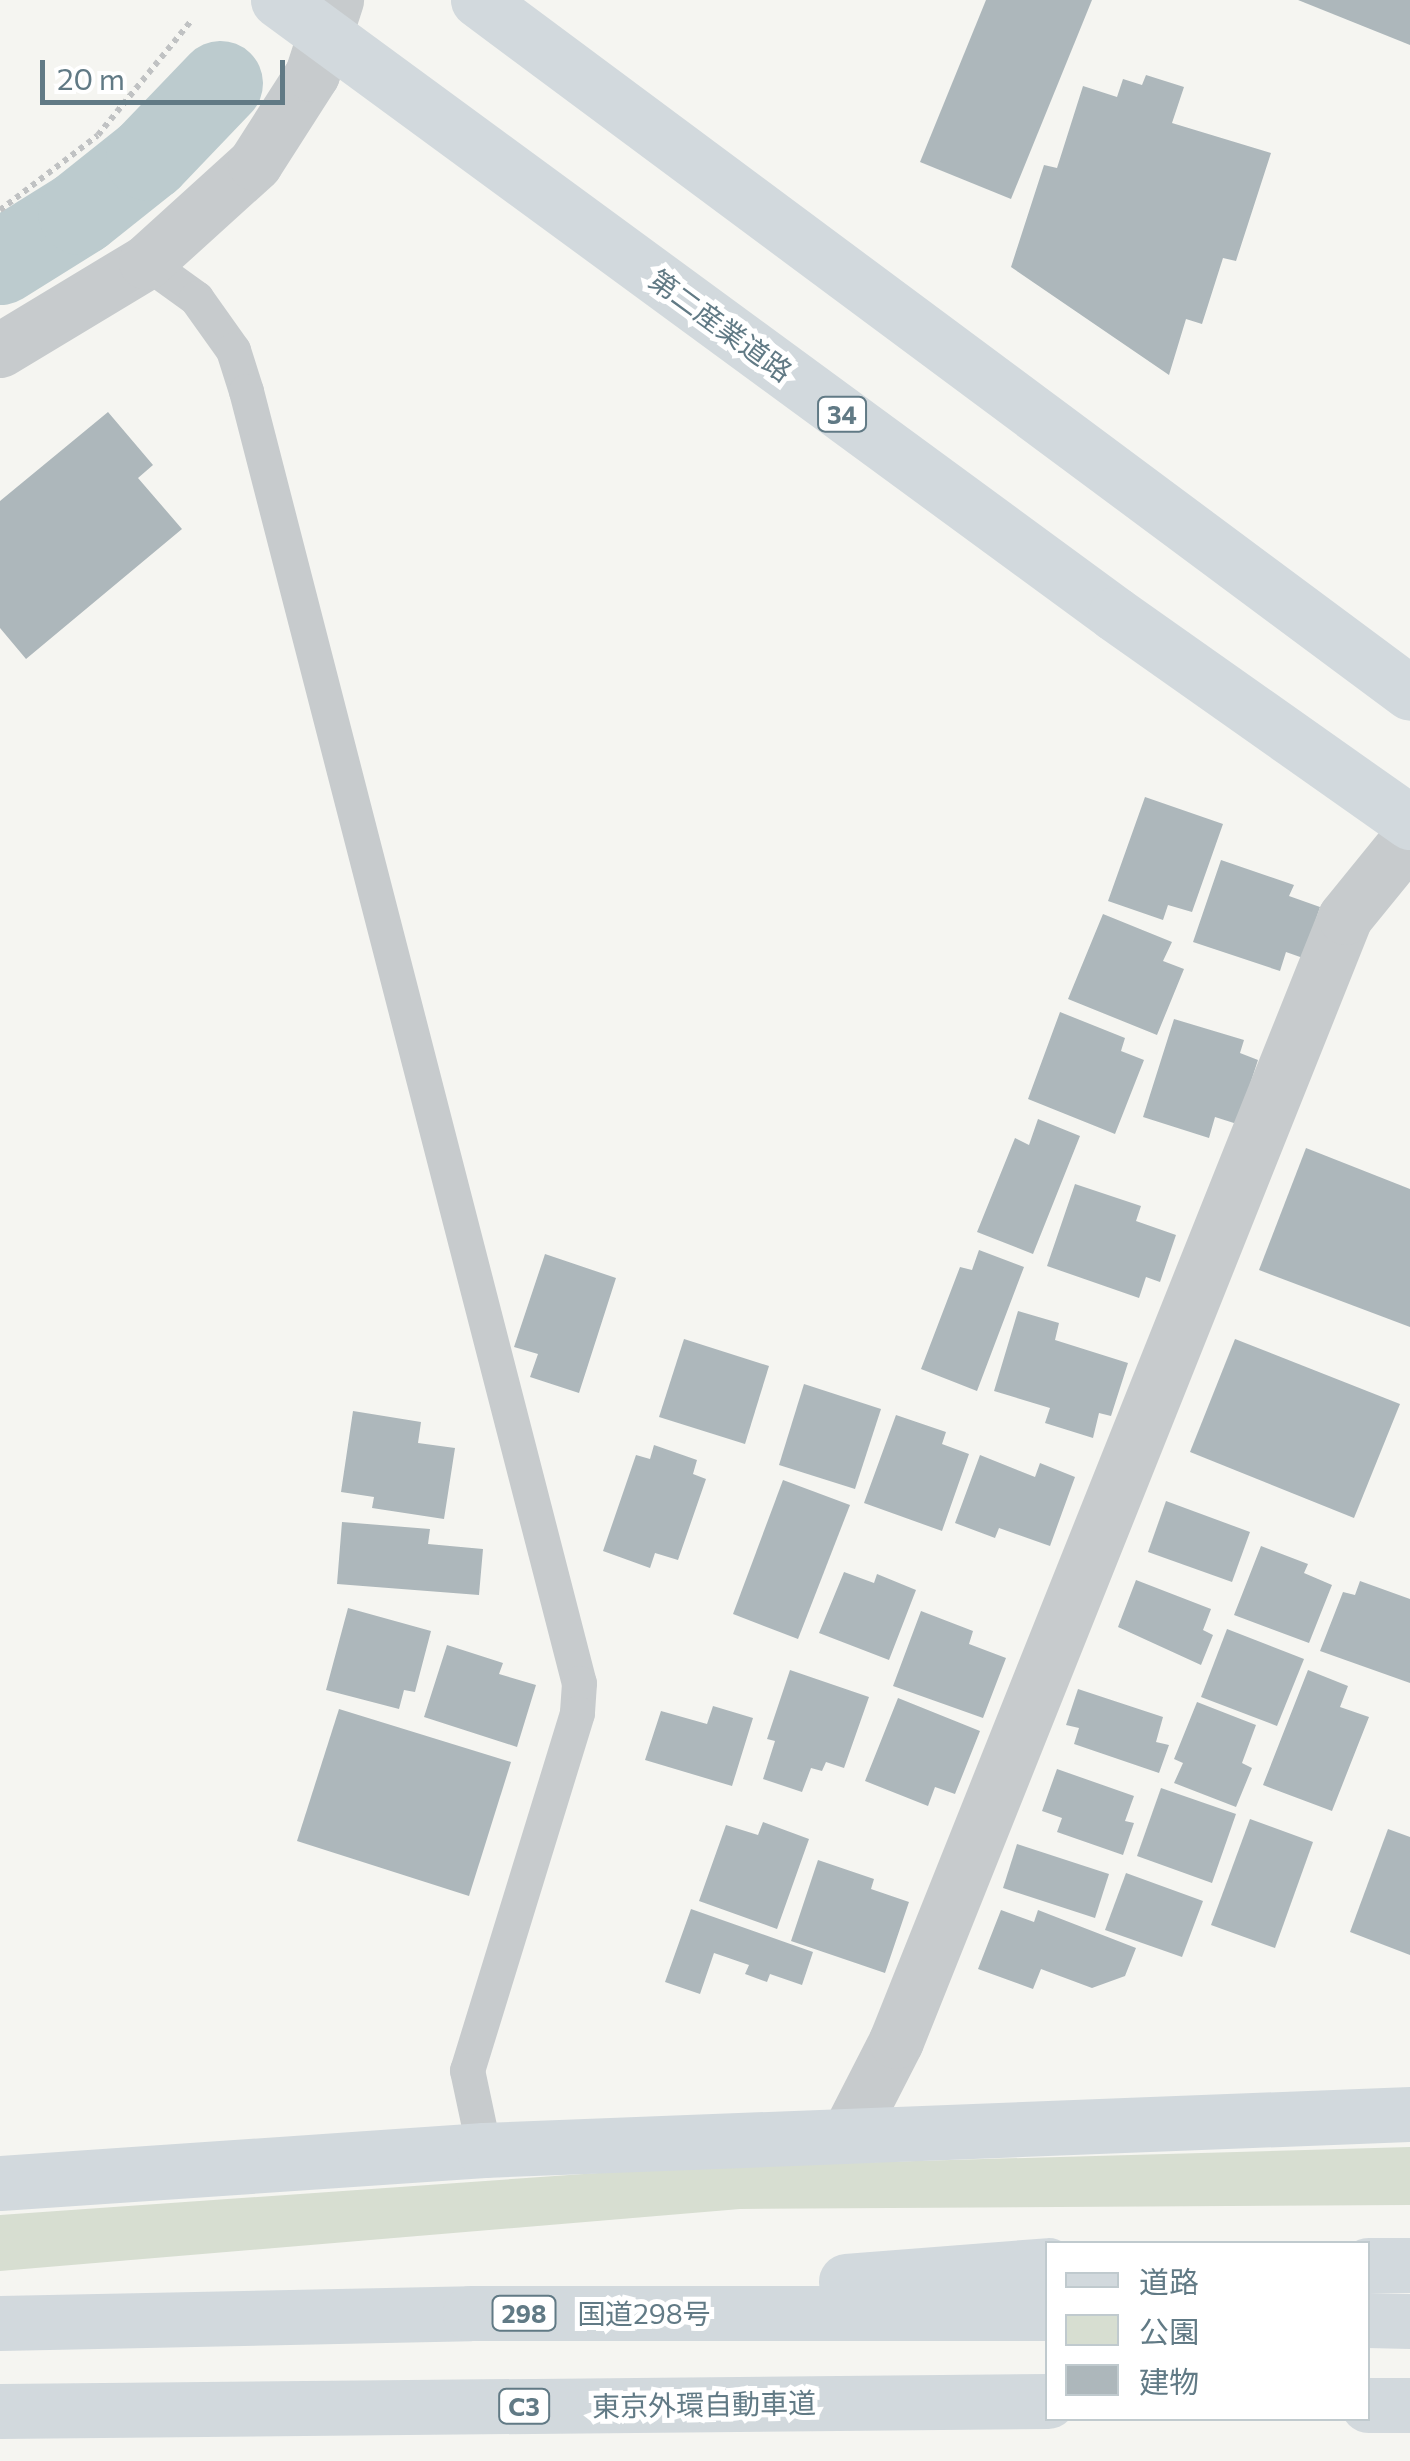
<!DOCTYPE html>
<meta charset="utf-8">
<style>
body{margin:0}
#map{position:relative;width:1410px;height:2461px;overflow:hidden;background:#f5f5f1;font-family:Commissioner,"Noto Sans JP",sans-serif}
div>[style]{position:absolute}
.green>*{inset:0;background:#d7ded1}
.canal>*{height:85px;margin:-42.5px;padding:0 42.5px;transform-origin:42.5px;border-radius:42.5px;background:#bccbce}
.building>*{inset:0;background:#adb7bb}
.path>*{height:6px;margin-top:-3px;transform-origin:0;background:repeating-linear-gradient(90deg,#c0c2c3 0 5px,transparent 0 10px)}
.lane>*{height:35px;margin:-17.5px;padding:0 17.5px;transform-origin:17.5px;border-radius:17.5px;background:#c7cbcd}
.street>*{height:55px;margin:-27.5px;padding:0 27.5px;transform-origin:27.5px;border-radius:27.5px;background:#c7cbcd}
.secondary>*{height:55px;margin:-27.5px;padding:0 27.5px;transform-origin:27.5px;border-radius:27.5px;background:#d2d9dd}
.primary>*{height:55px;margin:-27.5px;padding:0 27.5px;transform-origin:27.5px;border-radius:27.5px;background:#d2d9dd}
.highway>*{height:55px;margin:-27.5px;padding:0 27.5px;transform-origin:27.5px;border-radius:27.5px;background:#d2d9dd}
span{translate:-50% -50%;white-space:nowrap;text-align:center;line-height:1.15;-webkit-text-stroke:10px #fff;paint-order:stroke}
.shield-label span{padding:2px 8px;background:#fff;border:2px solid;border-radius:8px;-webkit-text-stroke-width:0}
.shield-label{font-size:25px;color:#617a85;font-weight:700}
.street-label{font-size:28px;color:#617a85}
.legend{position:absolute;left:1045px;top:2241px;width:325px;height:180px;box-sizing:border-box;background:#fff;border:2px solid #c0cace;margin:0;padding:12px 18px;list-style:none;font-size:30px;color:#617a85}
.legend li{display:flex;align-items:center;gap:20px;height:50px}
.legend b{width:50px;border:2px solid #c0cace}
.scale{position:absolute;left:40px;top:60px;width:245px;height:45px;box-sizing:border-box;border:5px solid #617a85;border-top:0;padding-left:12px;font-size:30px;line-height:35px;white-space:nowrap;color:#617a85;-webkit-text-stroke:8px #fff;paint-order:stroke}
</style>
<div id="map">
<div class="green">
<div style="clip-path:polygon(1410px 2147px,1410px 2205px,740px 2209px,0 2271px,0 2215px,670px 2168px)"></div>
</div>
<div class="canal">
<div style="left:0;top:262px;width:94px;rotate:-32deg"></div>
<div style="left:80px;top:212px;width:87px;rotate:-38.5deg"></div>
<div style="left:148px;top:158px;width:104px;rotate:-46.2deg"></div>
</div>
<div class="building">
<div style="clip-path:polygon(986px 0,1092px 0,1011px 199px,920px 162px)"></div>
<div style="clip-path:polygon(1298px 0,1410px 0,1410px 45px)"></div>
<div style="clip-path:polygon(1146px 75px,1184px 87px,1172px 123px,1271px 153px,1236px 261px,1223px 258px,1202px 324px,1186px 319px,1169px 375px,1011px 267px,1044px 165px,1057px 168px,1083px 86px,1117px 97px,1123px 79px,1142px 85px)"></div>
<div style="clip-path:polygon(108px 412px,153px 465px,138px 478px,182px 529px,26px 659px,0 628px,0 501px)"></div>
<div style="clip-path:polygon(1145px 797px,1223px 824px,1192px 912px,1168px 905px,1163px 920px,1108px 901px)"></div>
<div style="clip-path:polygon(1221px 860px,1294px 885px,1289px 896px,1320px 907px,1303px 958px,1286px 952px,1280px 971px,1193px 942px)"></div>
<div style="clip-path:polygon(1103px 914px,1172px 942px,1163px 961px,1184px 969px,1157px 1035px,1068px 999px)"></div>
<div style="clip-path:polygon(1060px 1012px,1125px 1038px,1121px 1051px,1144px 1060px,1115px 1134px,1028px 1099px)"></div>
<div style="clip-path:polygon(1174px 1019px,1244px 1040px,1240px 1053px,1258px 1060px,1237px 1124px,1215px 1117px,1209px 1138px,1143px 1117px)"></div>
<div style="clip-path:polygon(1038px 1119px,1080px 1136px,1033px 1254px,977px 1232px,1015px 1138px,1029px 1145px)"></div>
<div style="clip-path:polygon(1306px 1148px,1410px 1189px,1410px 1327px,1259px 1270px)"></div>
<div style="clip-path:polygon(1075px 1184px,1141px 1206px,1136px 1221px,1176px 1235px,1160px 1282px,1146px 1277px,1139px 1298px,1047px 1266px)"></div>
<div style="clip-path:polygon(979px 1250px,1024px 1267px,977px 1391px,921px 1369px,960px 1267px,972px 1270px)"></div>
<div style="clip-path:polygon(545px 1254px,616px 1278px,579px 1393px,530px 1377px,538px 1354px,514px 1347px)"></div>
<div style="clip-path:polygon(1018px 1311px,1059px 1323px,1055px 1340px,1128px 1363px,1111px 1416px,1099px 1413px,1093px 1438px,1045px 1423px,1050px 1408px,994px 1391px)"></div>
<div style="clip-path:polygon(684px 1339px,769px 1366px,745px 1444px,659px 1417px)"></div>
<div style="clip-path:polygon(1235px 1339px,1400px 1404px,1354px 1518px,1190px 1452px)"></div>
<div style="clip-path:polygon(804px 1384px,881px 1409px,855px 1489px,779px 1465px)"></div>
<div style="clip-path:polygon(353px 1411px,421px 1422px,418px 1443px,455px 1448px,444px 1519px,372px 1508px,374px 1497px,341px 1492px)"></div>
<div style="clip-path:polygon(896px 1415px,946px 1432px,942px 1444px,969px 1454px,942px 1531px,864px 1503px)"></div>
<div style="clip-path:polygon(654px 1445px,697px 1460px,693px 1474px,706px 1479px,678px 1560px,655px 1553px,650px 1568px,603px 1551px,636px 1455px,650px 1459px)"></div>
<div style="clip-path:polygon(980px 1455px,1035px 1477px,1040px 1463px,1075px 1477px,1050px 1546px,999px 1528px,995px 1538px,955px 1523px)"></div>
<div style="clip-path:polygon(783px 1480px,850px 1505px,798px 1639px,733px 1614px)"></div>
<div style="clip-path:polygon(1166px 1501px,1250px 1532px,1232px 1582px,1148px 1552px)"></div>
<div style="clip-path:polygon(342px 1522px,430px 1529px,428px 1544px,483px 1549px,479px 1595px,337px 1584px)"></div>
<div style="clip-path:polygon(1261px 1546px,1308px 1564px,1304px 1573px,1332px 1585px,1309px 1643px,1234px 1615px)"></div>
<div style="clip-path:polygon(844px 1572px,874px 1583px,877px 1574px,916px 1590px,889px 1660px,819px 1633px)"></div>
<div style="clip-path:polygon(1136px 1580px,1211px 1609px,1203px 1630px,1213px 1635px,1201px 1665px,1118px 1627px)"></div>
<div style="clip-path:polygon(1360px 1581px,1410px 1599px,1410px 1683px,1320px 1651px,1343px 1592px,1355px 1595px)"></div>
<div style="clip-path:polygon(348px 1608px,431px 1631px,415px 1692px,404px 1690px,399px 1709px,326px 1690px)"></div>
<div style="clip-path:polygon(921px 1611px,973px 1631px,969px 1644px,1006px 1658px,983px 1718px,893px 1686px)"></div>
<div style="clip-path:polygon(1227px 1629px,1304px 1659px,1277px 1726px,1201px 1697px)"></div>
<div style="clip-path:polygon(447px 1645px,503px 1663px,499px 1674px,536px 1685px,517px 1747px,424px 1717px)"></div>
<div style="clip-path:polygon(790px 1670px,869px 1697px,844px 1768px,826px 1762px,822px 1771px,811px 1768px,802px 1792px,763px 1779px,775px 1741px,767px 1739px)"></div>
<div style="clip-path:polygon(1308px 1670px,1348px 1686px,1340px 1707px,1369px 1717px,1332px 1811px,1263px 1785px)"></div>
<div style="clip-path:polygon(1078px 1689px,1163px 1717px,1156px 1742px,1169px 1745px,1159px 1773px,1074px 1744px,1079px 1728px,1066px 1725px)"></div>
<div style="clip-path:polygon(898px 1698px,980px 1731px,955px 1794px,935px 1787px,928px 1806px,865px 1781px)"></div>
<div style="clip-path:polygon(1197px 1702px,1256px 1725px,1242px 1763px,1252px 1768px,1236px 1807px,1174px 1783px,1183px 1763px,1174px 1759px)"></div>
<div style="clip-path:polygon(713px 1706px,753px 1718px,732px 1786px,645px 1760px,661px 1711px,707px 1724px)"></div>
<div style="clip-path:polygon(339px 1709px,511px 1762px,469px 1896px,297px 1841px)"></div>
<div style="clip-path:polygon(1057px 1769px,1134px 1796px,1125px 1821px,1134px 1823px,1123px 1855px,1057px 1832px,1062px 1818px,1042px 1811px)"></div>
<div style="clip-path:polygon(1161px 1788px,1236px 1814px,1212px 1883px,1137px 1856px)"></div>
<div style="clip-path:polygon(1250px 1819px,1313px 1842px,1275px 1948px,1211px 1925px)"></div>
<div style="clip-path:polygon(763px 1822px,809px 1839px,777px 1929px,699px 1901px,726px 1825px,758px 1835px)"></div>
<div style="clip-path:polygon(1388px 1829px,1410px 1837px,1410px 1955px,1350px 1932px)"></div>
<div style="clip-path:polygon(1017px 1844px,1109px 1874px,1095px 1918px,1003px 1888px)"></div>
<div style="clip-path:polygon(818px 1860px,874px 1879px,871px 1889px,909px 1902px,885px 1973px,791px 1941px)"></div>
<div style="clip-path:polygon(1126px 1873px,1203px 1901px,1182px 1957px,1105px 1930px)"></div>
<div style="clip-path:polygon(691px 1909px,813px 1952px,802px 1985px,770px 1974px,767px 1982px,745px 1974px,749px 1965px,714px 1953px,700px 1994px,665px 1982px)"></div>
<div style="clip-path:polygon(1001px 1910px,1034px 1922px,1038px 1910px,1136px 1948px,1125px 1976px,1092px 1988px,1041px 1969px,1033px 1989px,978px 1969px)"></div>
</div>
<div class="path">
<div style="left:0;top:210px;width:123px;rotate:-37.4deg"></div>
<div style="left:98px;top:135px;width:146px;rotate:-50.8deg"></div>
</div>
<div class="lane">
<div style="left:146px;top:262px;width:62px;rotate:35.8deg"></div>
<div style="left:196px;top:298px;width:64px;rotate:54.6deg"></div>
<div style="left:233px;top:350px;width:43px;rotate:72.4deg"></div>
<div style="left:246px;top:391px;width:1334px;rotate:75.55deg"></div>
<div style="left:579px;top:1683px;width:30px;rotate:94deg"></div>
<div style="left:577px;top:1713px;width:374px;rotate:107.1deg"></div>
<div style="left:467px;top:2070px;width:82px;rotate:78deg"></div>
</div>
<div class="street">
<div style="left:0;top:350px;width:170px;rotate:-31.1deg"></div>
<div style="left:146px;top:262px;width:147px;rotate:-42.2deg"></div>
<div style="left:255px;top:163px;width:106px;rotate:-57.4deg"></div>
<div style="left:312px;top:74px;width:78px;rotate:-72deg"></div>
<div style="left:849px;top:2133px;width:103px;rotate:-62.9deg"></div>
<div style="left:896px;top:2041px;width:1210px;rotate:-68.22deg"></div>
<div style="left:1345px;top:917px;width:103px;rotate:-50.9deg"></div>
</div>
<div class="secondary">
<div style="left:0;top:2183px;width:485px;rotate:-3.9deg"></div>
<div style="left:484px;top:2150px;width:927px;rotate:-2.23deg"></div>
</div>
<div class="primary">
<div style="left:278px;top:0;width:1038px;rotate:36.26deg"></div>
<div style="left:1115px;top:614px;width:361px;rotate:35.2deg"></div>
<div style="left:478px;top:0;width:1161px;rotate:36.63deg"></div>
</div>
<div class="highway">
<div style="left:1368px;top:2265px;width:42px"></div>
<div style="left:846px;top:2281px;width:203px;rotate:-4.5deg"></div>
<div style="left:1368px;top:2320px;width:42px;rotate:1.4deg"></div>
<div style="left:0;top:2323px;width:470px;rotate:-1.2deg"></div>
<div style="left:470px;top:2313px;width:578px"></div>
<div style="left:1368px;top:2405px;width:42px"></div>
<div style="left:0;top:2411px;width:1048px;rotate:-0.55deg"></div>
</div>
<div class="shield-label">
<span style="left:842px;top:414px">34</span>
<span style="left:524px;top:2313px">298</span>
<span style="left:524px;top:2406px">C3</span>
</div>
<div class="street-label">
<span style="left:721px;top:325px;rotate:36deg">第二産業道路</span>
<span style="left:644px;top:2313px">国道298号</span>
<span style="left:704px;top:2404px;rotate:-1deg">東京外環自動車道</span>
</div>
<ul class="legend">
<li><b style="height:12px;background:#d2d9dd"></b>道路</li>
<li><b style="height:28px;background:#d7ded1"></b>公園</li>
<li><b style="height:28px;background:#adb7bb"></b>建物</li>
</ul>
<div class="scale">20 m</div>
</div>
